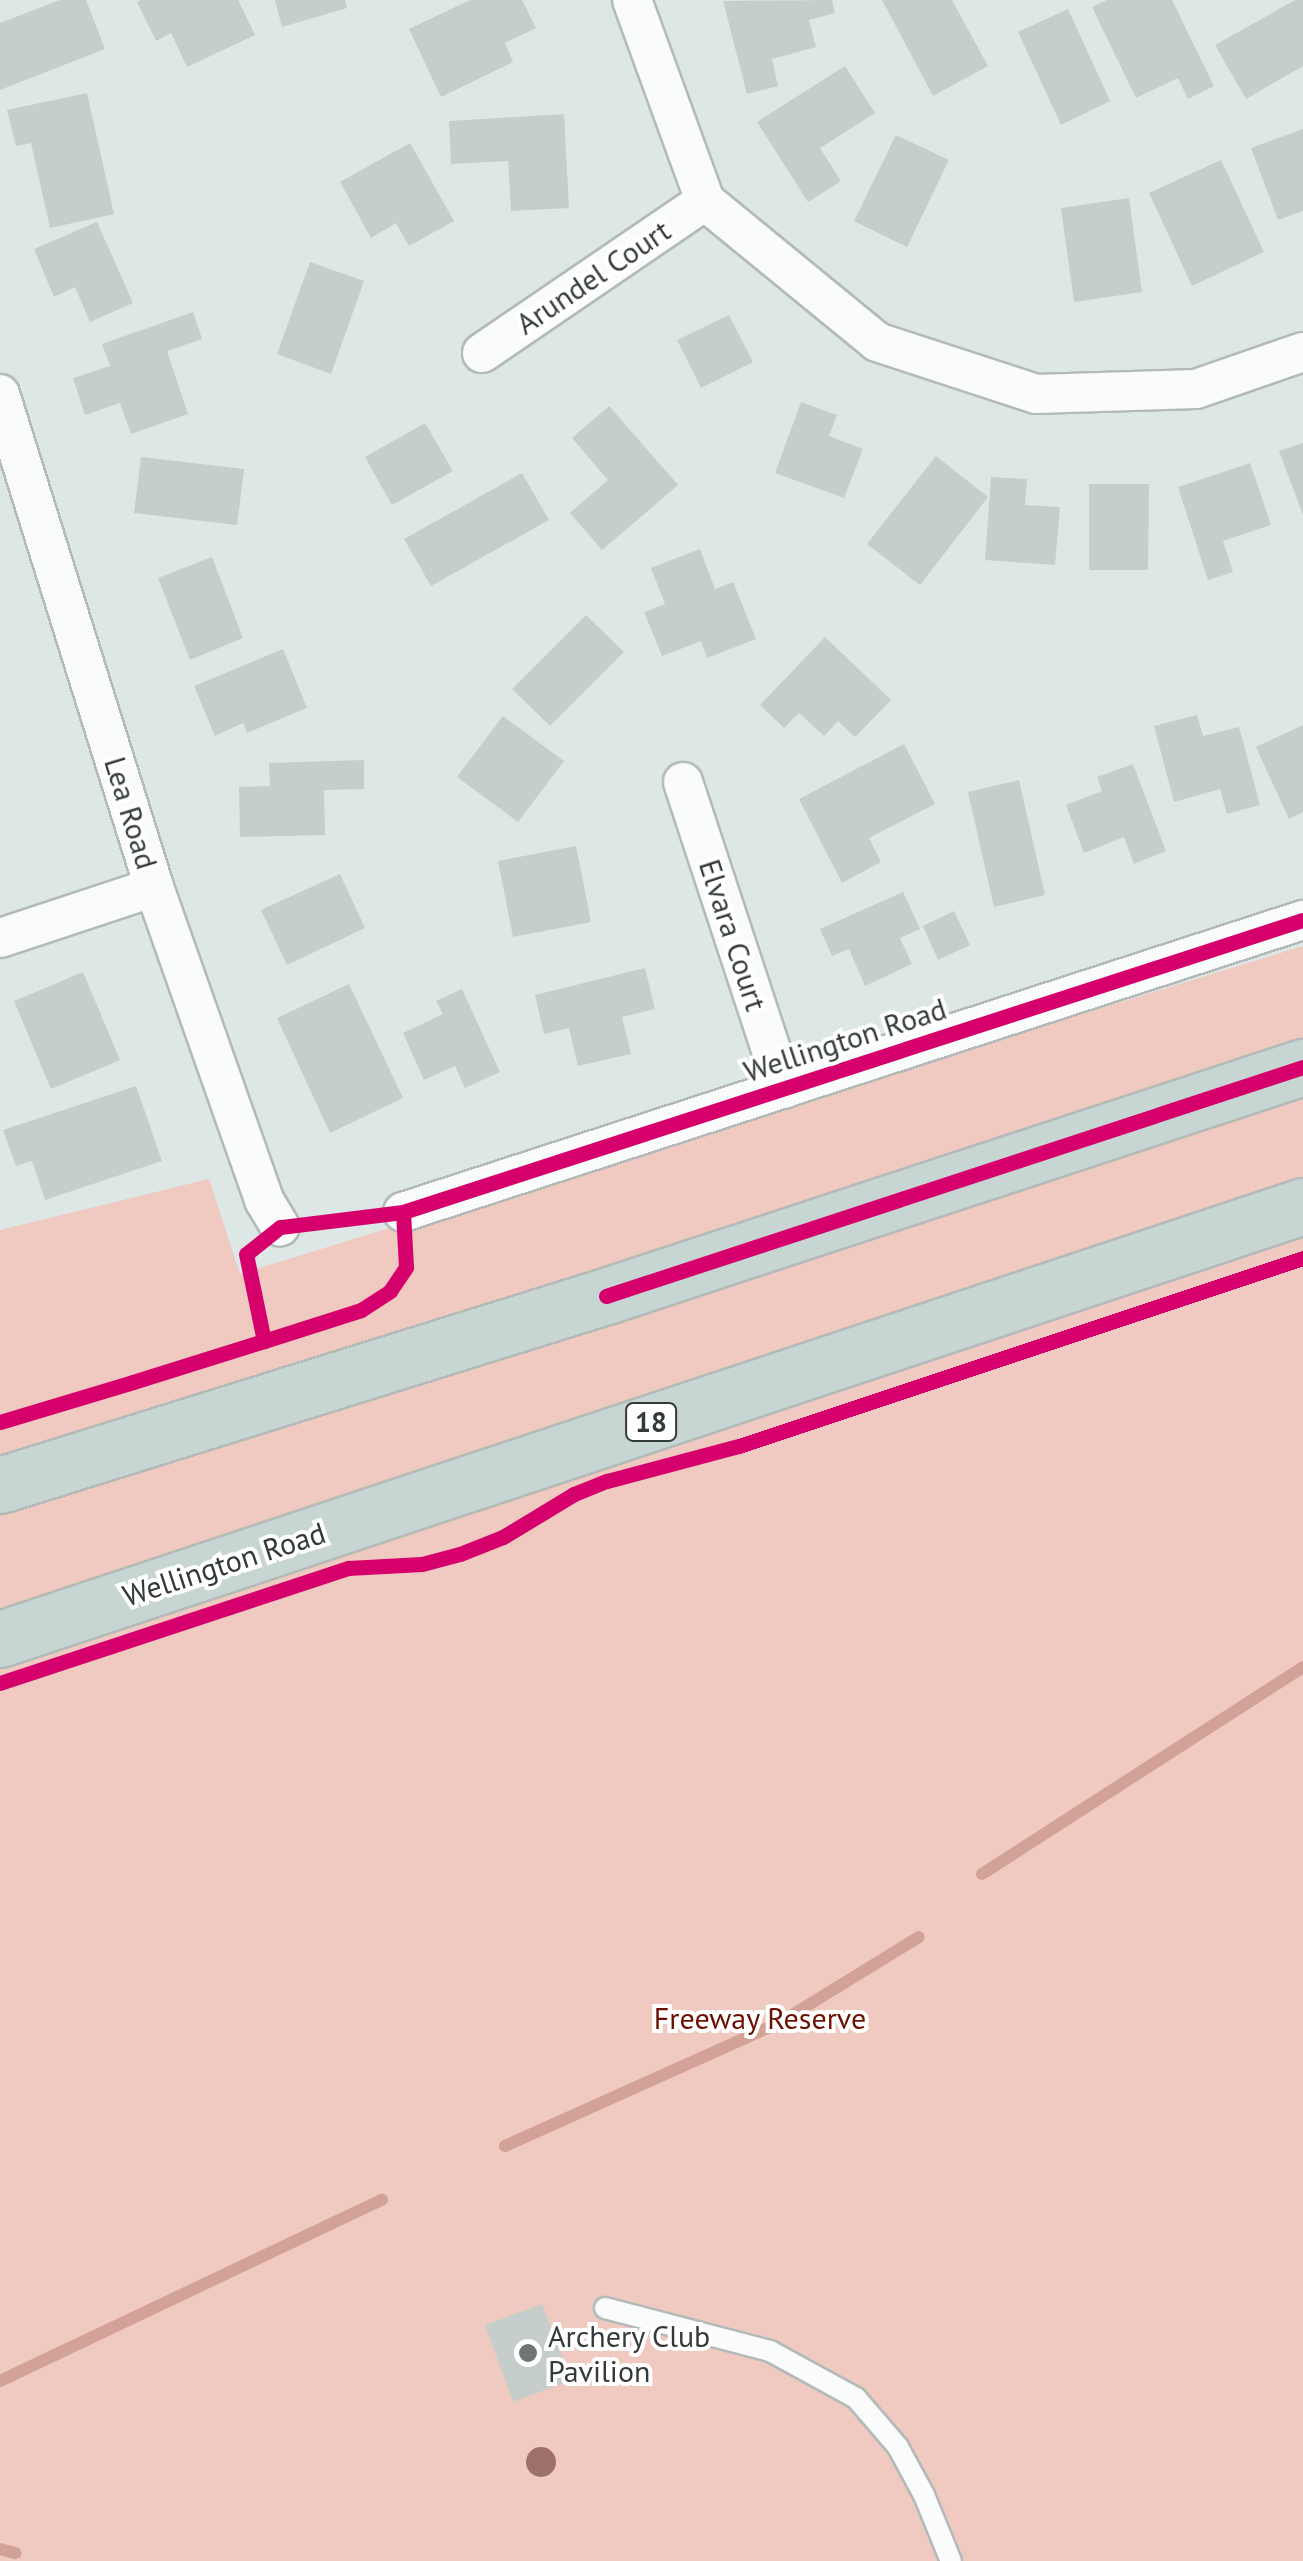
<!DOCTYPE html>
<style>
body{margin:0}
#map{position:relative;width:1303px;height:2561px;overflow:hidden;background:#dde7e5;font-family:"PT Sans",sans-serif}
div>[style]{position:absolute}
.green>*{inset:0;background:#f0cac0}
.stream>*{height:12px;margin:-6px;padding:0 6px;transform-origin:6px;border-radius:6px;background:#d3a296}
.building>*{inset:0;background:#c6cecc}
.roads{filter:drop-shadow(2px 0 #b3bab8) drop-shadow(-2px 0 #b3bab8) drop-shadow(0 2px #b3bab8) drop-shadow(0 -2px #b3bab8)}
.lane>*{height:20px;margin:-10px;padding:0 10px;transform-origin:10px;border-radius:10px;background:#fafbfb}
.street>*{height:38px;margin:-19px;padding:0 19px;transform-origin:19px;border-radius:19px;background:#fafbfb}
.highway>*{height:55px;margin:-27.5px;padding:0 27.5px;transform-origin:27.5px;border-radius:27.5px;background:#c7d5d3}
.cycleway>*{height:15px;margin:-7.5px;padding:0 7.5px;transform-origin:7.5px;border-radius:7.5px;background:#d6006c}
.trees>*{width:30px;height:30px;margin:-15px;border-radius:50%;background:#9e7168}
.dots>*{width:28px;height:28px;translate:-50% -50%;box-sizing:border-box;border:5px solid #fff;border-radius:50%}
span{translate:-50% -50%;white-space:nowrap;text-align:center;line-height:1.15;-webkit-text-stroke:8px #fff;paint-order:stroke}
.shield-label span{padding:2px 8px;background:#fff;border:2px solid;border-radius:8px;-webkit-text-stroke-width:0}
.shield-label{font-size:28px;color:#333a39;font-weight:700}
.street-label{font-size:30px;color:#333a39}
.park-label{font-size:30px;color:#6b1001}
.poi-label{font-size:30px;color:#333a39}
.left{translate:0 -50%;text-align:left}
</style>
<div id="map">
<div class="green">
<div style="clip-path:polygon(1303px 946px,1303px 2561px,0 2561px,0 1230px,209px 1179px,240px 1274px)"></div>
</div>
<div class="stream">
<div style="left:982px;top:1874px;width:382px;rotate:-32.8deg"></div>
<div style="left:505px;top:2146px;width:300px;rotate:-24.2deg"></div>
<div style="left:779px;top:2023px;width:164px;rotate:-31.6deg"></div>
<div style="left:0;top:2381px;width:423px;rotate:-25.4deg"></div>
<div style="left:0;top:2549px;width:16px;rotate:15deg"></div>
</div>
<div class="building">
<div style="clip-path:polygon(60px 0,86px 0,105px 49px,0 90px,0 23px)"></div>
<div style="clip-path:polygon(141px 0,238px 0,255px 35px,187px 67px,171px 33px,156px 41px,137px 2px)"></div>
<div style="clip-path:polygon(275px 0,345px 0,347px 8px,282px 27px)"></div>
<div style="clip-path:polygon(470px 0,522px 0,536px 28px,505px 43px,513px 62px,441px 97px,409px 29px)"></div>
<div style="clip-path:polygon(832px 0,835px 13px,809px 20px,816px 47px,772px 59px,778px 86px,747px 94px,723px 1px)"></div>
<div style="clip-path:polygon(882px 0,952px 0,988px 66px,933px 96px)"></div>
<div style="clip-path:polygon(1107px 0,1172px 0,1214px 86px,1188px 99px,1178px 78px,1136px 98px,1092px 7px)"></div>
<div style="clip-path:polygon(1295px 0,1303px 0,1303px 66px,1246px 99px,1215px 45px)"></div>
<div style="clip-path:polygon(1068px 9px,1110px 101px,1061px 125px,1018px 32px)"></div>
<div style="clip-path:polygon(845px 66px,875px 113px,820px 148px,841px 181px,808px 202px,757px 122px)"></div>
<div style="clip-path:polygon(87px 93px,114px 214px,50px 228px,31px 143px,16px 146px,7px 110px)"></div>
<div style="clip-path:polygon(564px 114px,569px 208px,511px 211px,508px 161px,451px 164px,449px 121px)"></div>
<div style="clip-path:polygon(1303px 129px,1303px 211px,1278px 220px,1251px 148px)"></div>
<div style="clip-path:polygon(896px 135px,949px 160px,907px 247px,854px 221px)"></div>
<div style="clip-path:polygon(410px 143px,454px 221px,409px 246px,396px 223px,371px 238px,340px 182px)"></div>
<div style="clip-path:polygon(1221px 160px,1264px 252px,1192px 286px,1149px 193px)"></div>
<div style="clip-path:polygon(1129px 198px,1142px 292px,1074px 302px,1061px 208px)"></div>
<div style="clip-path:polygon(97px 222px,133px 303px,90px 322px,75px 287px,54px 297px,34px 249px)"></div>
<div style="clip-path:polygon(310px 262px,364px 281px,331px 374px,277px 354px)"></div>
<div style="clip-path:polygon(193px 312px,202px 339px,167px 351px,188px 414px,131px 434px,120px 403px,85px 415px,73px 378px,110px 366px,102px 344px)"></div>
<div style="clip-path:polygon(729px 315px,753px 362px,701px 388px,677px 340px)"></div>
<div style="clip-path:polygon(801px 402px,837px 415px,829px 436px,863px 449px,844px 498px,775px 473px)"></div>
<div style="clip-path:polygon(609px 406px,678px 485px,602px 550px,570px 513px,608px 480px,572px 438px)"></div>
<div style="clip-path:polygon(425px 423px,453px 471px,392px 505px,365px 457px)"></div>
<div style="clip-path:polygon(1303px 443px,1303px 515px,1279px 451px)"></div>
<div style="clip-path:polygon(936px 456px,988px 497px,920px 585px,867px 544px)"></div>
<div style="clip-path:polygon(141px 457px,244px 469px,237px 525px,134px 513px)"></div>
<div style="clip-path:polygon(1250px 463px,1271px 525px,1223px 541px,1233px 572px,1208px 580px,1178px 487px)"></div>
<div style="clip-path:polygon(522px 473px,549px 520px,431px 586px,404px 539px)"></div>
<div style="clip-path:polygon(991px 477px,1027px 479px,1025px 505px,1060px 507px,1055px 565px,985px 560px)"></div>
<div style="clip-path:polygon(1089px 484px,1149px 484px,1148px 570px,1089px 570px)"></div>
<div style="clip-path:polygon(700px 549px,715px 589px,733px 582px,756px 639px,707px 658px,701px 641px,662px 656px,644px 612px,665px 604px,651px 568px)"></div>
<div style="clip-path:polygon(212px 557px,243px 638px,190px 660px,158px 578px)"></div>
<div style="clip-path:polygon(586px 615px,624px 652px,550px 726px,512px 689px)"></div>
<div style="clip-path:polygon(825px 637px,891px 700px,855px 737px,838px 721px,824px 736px,799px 713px,784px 728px,760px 705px)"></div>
<div style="clip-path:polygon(283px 649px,307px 708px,247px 733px,243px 723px,215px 736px,194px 686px)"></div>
<div style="clip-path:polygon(1197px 715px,1203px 736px,1239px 727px,1260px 805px,1227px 814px,1220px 789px,1174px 802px,1154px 726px)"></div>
<div style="clip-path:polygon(503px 716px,564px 761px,518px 822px,457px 777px)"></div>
<div style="clip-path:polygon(1303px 725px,1303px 812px,1289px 819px,1256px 747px)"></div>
<div style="clip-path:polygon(904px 744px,935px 804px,869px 838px,881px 862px,842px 883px,799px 799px)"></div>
<div style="clip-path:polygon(364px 760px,364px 789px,324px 790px,325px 835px,240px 837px,239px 787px,270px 786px,269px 763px)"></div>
<div style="clip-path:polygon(1133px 764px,1166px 851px,1134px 864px,1124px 837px,1084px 853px,1066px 805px,1102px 791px,1097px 777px)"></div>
<div style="clip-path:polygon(1019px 780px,1045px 895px,994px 907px,968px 792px)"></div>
<div style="clip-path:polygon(576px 846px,591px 922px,513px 937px,498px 861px)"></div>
<div style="clip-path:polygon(340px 874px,365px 928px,287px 965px,261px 910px)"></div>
<div style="clip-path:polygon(903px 892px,920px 929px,900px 938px,912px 964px,865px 986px,849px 949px,832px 956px,820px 929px)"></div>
<div style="clip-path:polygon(954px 911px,970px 945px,938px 960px,923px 926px)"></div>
<div style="clip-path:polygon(645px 968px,655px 1009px,622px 1017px,631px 1054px,578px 1066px,569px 1028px,544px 1034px,535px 995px)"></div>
<div style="clip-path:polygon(83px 972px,120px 1060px,51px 1089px,14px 1001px)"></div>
<div style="clip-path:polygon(349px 984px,403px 1098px,330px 1133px,277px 1018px)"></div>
<div style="clip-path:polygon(462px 989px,500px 1072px,465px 1088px,455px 1066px,424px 1080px,403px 1033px,443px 1014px,436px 1001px)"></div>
<div style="clip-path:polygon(136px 1086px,162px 1161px,45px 1200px,32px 1161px,16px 1166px,3px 1130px)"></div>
<div style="clip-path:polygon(542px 2304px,571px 2380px,513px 2402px,485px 2325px)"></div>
</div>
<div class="roads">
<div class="lane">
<div style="left:605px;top:2308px;width:171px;rotate:14.6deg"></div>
<div style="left:770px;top:2351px;width:98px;rotate:28.7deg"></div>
<div style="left:856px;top:2398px;width:65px;rotate:49.4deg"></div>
<div style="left:898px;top:2447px;width:55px;rotate:61.6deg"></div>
<div style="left:924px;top:2495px;width:71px;rotate:67.8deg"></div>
</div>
<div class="street">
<div style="left:632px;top:0;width:214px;rotate:70deg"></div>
<div style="left:705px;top:201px;width:222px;rotate:39.3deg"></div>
<div style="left:877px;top:342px;width:167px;rotate:18.1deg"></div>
<div style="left:1036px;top:394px;width:160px;rotate:-1.8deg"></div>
<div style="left:1196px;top:389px;width:113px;rotate:-19.1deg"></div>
<div style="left:482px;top:353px;width:270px;rotate:-34.3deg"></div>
<div style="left:0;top:394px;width:516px;rotate:72.65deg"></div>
<div style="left:154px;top:887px;width:332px;rotate:70.6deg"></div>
<div style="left:264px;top:1200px;width:31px;rotate:59deg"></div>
<div style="left:683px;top:782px;width:323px;rotate:71.8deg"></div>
<div style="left:0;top:938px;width:162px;rotate:-18.3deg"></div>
<div style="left:403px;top:1212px;width:946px;rotate:-17.98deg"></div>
</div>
<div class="highway">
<div style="left:0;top:1485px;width:635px;rotate:-17.32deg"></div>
<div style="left:606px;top:1296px;width:734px;rotate:-18.19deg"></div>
<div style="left:0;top:1639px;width:1373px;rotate:-18.38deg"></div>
</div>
</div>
<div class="cycleway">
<div style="left:403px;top:1212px;width:946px;rotate:-17.98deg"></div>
<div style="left:606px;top:1296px;width:734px;rotate:-18.19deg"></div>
<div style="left:0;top:1422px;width:139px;rotate:-16.7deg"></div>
<div style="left:133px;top:1382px;width:137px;rotate:-17.4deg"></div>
<div style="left:264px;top:1341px;width:102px;rotate:-17.7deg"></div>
<div style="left:361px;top:1310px;width:35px;rotate:-33deg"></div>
<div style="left:390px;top:1291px;width:29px;rotate:-56deg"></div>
<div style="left:406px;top:1267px;width:55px;rotate:-93.1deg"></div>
<div style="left:403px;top:1212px;width:124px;rotate:173deg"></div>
<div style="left:280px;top:1227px;width:43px;rotate:141.5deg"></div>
<div style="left:246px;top:1254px;width:89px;rotate:78.3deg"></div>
<div style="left:0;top:1683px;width:367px;rotate:-18.3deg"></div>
<div style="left:348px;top:1568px;width:74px;rotate:-3.1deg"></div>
<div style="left:422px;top:1564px;width:39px;rotate:-15deg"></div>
<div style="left:460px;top:1554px;width:46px;rotate:-21.6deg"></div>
<div style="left:503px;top:1537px;width:83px;rotate:-31.2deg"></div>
<div style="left:574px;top:1494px;width:35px;rotate:-22deg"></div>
<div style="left:607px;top:1481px;width:137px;rotate:-14.9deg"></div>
<div style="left:739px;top:1446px;width:595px;rotate:-18.43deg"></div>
</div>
<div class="trees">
<div style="left:541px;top:2462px"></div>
</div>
<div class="dots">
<div style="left:528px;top:2353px;background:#6e7775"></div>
</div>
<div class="shield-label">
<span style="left:651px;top:1422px">18</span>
</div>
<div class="street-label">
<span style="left:593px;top:277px;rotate:-34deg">Arundel Court</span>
<span style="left:131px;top:813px;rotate:73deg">Lea Road</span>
<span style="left:733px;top:935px;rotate:72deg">Elvara Court</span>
<span style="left:845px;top:1040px;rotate:-18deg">Wellington Road</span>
<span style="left:224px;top:1564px;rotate:-18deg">Wellington Road</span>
</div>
<div class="park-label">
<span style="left:760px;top:2018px">Freeway Reserve</span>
</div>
<div class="poi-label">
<span class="left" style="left:548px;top:2353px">Archery Club<br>Pavilion</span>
</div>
</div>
